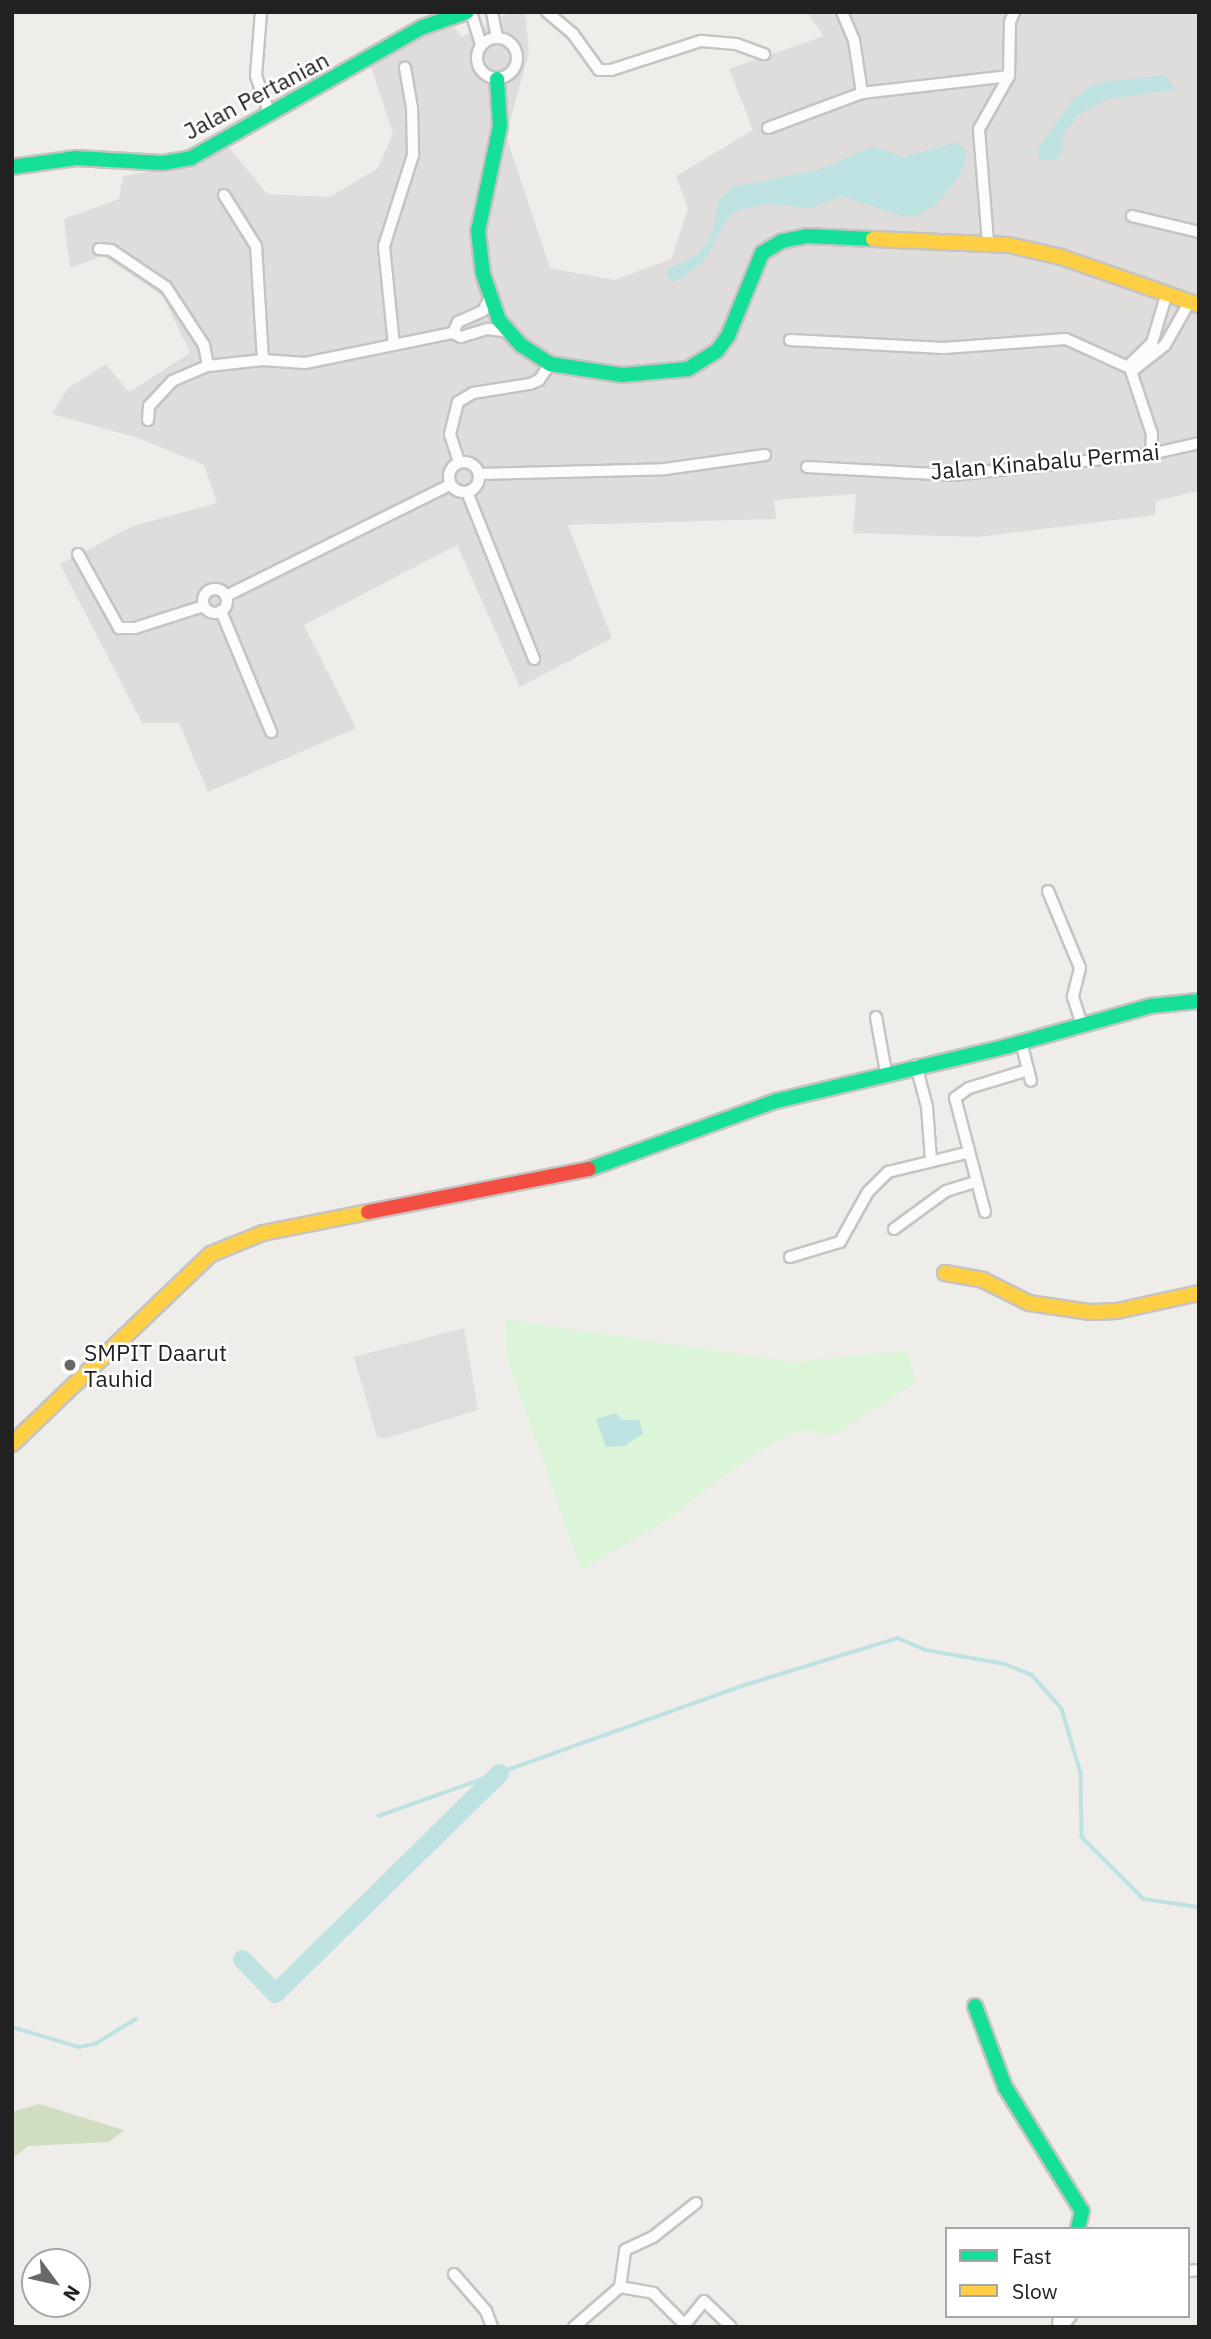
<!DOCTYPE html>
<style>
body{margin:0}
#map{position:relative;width:1211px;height:2339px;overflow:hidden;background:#efedea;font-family:"IBM Plex Sans",sans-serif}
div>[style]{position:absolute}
.residential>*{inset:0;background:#dedddb}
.forest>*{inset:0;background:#d0ddc0}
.park>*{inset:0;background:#dcf4d7}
.parking>*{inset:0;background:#dfdedd}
.water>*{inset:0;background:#bee1e2}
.stream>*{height:3.5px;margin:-1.75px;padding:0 1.75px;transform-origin:1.75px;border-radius:1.75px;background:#bee1e2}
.river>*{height:19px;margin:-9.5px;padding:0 9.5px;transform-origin:9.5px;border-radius:9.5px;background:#bee1e2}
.roads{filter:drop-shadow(2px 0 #c5c4c2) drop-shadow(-2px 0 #c5c4c2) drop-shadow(0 2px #c5c4c2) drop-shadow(0 -2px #c5c4c2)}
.street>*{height:10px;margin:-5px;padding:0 5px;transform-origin:5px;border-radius:5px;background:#fdfcfc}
.street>.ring{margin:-5px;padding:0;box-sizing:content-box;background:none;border:10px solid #fdfcfc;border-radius:50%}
.fast>*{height:14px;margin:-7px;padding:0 7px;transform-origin:7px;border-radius:7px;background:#16e098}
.slow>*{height:14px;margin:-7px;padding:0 7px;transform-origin:7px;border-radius:7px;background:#ffcf43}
.jam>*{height:14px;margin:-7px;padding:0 7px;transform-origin:7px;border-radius:7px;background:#f24e42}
.dots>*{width:19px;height:19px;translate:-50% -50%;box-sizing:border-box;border:4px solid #fff;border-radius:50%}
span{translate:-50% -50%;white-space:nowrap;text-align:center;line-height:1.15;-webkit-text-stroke:5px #fff;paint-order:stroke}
.street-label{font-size:23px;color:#212121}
.poi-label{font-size:23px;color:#212121}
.left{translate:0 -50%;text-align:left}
.frame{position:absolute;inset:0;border:14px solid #212121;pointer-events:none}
.legend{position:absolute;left:945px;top:2227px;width:245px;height:91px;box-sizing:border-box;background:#fff;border:2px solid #a6a6a6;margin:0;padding:9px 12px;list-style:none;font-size:21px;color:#212121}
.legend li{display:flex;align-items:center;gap:14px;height:35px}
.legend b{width:35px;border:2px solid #a6a6a6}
.north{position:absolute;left:21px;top:2248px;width:70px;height:70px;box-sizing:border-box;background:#fff;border:2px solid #a6a6a6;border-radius:50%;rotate:123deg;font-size:19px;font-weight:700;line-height:28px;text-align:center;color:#212121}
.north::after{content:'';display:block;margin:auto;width:24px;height:32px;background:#696867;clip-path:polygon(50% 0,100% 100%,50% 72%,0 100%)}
</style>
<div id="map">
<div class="residential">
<div style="clip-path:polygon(510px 12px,525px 12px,529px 52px,506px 136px,550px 268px,614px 280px,671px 259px,688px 209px,676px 176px,753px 130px,729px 69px,824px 36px,807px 12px,1199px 12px,1199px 491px,1156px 501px,1155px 515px,978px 537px,853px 533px,856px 494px,774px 500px,776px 519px,568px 525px,612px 638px,520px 687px,457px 545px,304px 625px,356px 728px,208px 792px,179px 723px,142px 723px,60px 564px,133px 526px,217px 503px,204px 465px,138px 438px,52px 414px,67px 389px,106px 364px,129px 392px,190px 353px,163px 296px,103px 256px,70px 268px,64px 219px,119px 199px,123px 176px,182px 166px,227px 145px,267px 194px,329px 197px,377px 169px,393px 134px,369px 61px,447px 18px,462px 37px)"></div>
</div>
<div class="forest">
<div style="clip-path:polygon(39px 2104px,124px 2130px,109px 2142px,28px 2146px,12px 2159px,12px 2112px)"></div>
</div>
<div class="park">
<div style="clip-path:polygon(505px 1319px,791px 1362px,907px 1351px,916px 1382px,839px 1432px,827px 1436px,809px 1430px,789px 1434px,747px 1459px,661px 1524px,581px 1570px,507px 1357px)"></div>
</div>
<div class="parking">
<div style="clip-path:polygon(464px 1328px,478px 1410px,383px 1439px,377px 1436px,354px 1357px)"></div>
</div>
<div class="water">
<div style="clip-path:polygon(1164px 75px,1176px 89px,1108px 99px,1078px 115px,1062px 136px,1064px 145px,1058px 159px,1040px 160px,1037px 150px,1073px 99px,1096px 83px)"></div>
<div style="clip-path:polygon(955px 143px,964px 148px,966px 161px,958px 178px,937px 204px,918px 215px,903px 216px,841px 196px,812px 208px,766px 204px,738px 210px,727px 218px,705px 260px,681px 279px,672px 282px,667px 276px,668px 269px,698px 255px,711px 238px,719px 201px,733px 187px,818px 170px,874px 146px,904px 157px)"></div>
<div style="clip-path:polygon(616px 1413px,621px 1420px,639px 1420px,643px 1434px,624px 1446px,606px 1447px,596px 1419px)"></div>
</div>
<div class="stream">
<div style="left:379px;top:1816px;width:389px;rotate:-19.7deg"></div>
<div style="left:745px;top:1685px;width:160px;rotate:-17.1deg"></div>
<div style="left:898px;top:1638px;width:30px;rotate:23deg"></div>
<div style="left:926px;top:1650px;width:80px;rotate:10deg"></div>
<div style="left:1005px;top:1664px;width:29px;rotate:22deg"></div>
<div style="left:1032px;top:1675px;width:45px;rotate:48.6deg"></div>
<div style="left:1062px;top:1709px;width:67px;rotate:73.5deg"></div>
<div style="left:1081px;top:1773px;width:64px;rotate:89.1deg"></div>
<div style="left:1082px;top:1837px;width:88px;rotate:45deg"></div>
<div style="left:1144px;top:1899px;width:56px;rotate:8.3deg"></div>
<div style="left:12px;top:2027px;width:70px;rotate:16.6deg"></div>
<div style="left:79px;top:2047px;width:16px;rotate:-11deg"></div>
<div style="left:95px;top:2044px;width:48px;rotate:-31.4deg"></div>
</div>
<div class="river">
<div style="left:242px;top:1959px;width:47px;rotate:45.9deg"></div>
<div style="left:275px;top:1993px;width:314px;rotate:-44.5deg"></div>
</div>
<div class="roads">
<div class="street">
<div style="left:261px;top:12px;width:64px;rotate:94.5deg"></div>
<div style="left:256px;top:76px;width:41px;rotate:70.3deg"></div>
<div style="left:471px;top:12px;width:34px;rotate:73deg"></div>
<div style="left:492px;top:12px;width:25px;rotate:79deg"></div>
<div style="left:547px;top:12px;width:34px;rotate:40deg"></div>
<div style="left:573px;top:34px;width:44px;rotate:54.2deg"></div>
<div style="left:599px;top:70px;width:12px"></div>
<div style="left:611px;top:70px;width:95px;rotate:-17.9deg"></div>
<div style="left:701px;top:41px;width:35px;rotate:5deg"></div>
<div style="left:736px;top:44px;width:30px;rotate:20deg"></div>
<div style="left:842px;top:12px;width:30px;rotate:67deg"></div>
<div style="left:854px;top:40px;width:54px;rotate:81.4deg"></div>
<div class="ring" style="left:477px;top:38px;width:30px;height:30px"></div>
<div style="left:768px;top:128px;width:100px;rotate:-20.4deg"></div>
<div style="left:862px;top:93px;width:148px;rotate:-6.6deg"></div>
<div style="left:224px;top:195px;width:60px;rotate:57.9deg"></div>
<div style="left:256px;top:246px;width:114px;rotate:86.5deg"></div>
<div style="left:1132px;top:216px;width:69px;rotate:13.4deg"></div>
<div style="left:988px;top:242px;width:113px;rotate:-94.6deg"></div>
<div style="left:979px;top:129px;width:61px;rotate:-60.5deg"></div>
<div style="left:1009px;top:76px;width:54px;rotate:-88.9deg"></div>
<div style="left:1010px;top:22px;width:11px;rotate:-68deg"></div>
<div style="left:99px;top:249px;width:12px;rotate:5deg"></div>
<div style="left:111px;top:250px;width:66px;rotate:33.9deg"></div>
<div style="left:166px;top:287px;width:69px;rotate:56.8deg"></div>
<div style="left:204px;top:345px;width:21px;rotate:79deg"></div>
<div style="left:453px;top:333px;width:12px;rotate:-66deg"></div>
<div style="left:458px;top:322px;width:27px;rotate:-24deg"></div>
<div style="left:483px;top:311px;width:13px;rotate:-63deg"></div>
<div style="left:790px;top:340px;width:154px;rotate:3deg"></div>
<div style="left:944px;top:348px;width:122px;rotate:-4.2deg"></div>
<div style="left:1066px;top:339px;width:70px;rotate:24.4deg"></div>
<div style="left:1130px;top:368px;width:70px;rotate:71.6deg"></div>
<div style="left:1152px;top:434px;width:20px;rotate:93deg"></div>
<div style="left:394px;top:345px;width:100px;rotate:-95.8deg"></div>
<div style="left:384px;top:246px;width:96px;rotate:-72.3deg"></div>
<div style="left:413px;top:155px;width:47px;rotate:-91.2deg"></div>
<div style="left:412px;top:108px;width:41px;rotate:-99.9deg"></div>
<div style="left:1128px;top:366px;width:33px;rotate:-44deg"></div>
<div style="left:1152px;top:343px;width:49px;rotate:-73.4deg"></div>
<div style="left:1132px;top:371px;width:42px;rotate:-38.2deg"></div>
<div style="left:1165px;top:345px;width:48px;rotate:-60.3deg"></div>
<div style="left:148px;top:420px;width:14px;rotate:-86deg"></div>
<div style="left:149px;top:406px;width:34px;rotate:-47deg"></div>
<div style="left:172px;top:381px;width:39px;rotate:-23deg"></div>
<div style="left:208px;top:366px;width:55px;rotate:-6.2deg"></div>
<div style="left:263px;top:360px;width:42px;rotate:4.1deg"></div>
<div style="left:305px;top:363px;width:151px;rotate:-11.5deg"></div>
<div style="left:453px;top:333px;width:9px;rotate:27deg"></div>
<div style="left:461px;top:337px;width:28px;rotate:-17deg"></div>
<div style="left:488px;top:329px;width:22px;rotate:8deg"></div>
<div class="ring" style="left:449px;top:462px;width:20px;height:20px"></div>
<div style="left:459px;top:462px;width:29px;rotate:-108deg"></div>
<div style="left:450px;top:434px;width:33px;rotate:-76deg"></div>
<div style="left:458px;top:402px;width:17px;rotate:-31deg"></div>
<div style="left:473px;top:393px;width:58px;rotate:-9deg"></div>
<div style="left:530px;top:384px;width:10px;rotate:-24deg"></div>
<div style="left:539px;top:380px;width:19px;rotate:-55deg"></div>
<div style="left:807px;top:467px;width:146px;rotate:3.1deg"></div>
<div style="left:953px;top:475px;width:199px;rotate:-6.1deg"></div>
<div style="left:1151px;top:454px;width:49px;rotate:-12.9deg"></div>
<div style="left:479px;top:474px;width:186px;rotate:-1.5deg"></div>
<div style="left:665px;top:469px;width:101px;rotate:-8deg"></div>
<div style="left:467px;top:492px;width:180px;rotate:68.1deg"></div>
<div style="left:78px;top:554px;width:85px;rotate:61deg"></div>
<div style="left:119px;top:628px;width:16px"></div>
<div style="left:135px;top:628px;width:72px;rotate:-17.7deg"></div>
<div class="ring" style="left:203px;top:589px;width:14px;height:14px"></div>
<div style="left:226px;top:596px;width:250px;rotate:-26.4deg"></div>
<div style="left:221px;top:611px;width:131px;rotate:67.5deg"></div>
<div style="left:1048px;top:891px;width:83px;rotate:67.4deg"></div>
<div style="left:1080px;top:968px;width:30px;rotate:104deg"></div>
<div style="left:1073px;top:997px;width:28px;rotate:72deg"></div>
<div style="left:876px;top:1017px;width:56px;rotate:79.7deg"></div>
<div style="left:1021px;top:1042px;width:40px;rotate:75.6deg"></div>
<div style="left:916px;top:1065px;width:43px;rotate:75.3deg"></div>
<div style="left:927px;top:1107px;width:53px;rotate:85.7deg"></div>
<div style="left:985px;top:1212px;width:118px;rotate:-104.7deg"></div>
<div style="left:955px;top:1098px;width:17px;rotate:-36deg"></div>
<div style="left:969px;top:1088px;width:62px;rotate:-17deg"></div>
<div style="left:894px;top:1229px;width:64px;rotate:-36.2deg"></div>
<div style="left:946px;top:1191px;width:28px;rotate:-17deg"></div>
<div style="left:790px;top:1257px;width:52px;rotate:-16.7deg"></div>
<div style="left:840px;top:1242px;width:57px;rotate:-60.8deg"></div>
<div style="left:868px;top:1192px;width:28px;rotate:-45deg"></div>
<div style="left:888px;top:1172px;width:80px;rotate:-13.7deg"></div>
<div style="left:1188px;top:2271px;width:11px;rotate:-5deg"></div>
<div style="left:454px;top:2274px;width:49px;rotate:49.1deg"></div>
<div style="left:486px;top:2311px;width:17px;rotate:69deg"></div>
<div style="left:620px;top:2287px;width:34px;rotate:10deg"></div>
<div style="left:653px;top:2293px;width:44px;rotate:45deg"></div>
<div style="left:574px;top:2327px;width:61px;rotate:-41deg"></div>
<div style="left:620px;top:2287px;width:37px;rotate:-82deg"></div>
<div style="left:625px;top:2250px;width:31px;rotate:-25deg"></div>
<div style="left:653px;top:2237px;width:55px;rotate:-38.3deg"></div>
<div style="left:683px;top:2327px;width:33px;rotate:-51deg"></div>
<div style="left:704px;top:2301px;width:37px;rotate:44deg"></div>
<div style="left:1058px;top:2327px;width:11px;rotate:-85deg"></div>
<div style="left:1062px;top:2327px;width:14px;rotate:-51deg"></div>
</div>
<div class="fast">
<div style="left:497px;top:79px;width:47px;rotate:86.3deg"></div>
<div style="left:500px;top:126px;width:107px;rotate:101.8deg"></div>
<div style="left:478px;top:231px;width:43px;rotate:83.4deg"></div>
<div style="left:483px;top:274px;width:49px;rotate:70.8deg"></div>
<div style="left:499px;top:320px;width:33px;rotate:49deg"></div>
<div style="left:521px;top:345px;width:35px;rotate:33deg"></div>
<div style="left:550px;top:364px;width:73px;rotate:8.7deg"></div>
<div style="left:622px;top:375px;width:66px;rotate:-5.2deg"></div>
<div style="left:688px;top:369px;width:34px;rotate:-32deg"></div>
<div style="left:717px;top:351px;width:19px;rotate:-54deg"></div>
<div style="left:728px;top:336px;width:90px;rotate:-67.7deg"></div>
<div style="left:762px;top:253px;width:23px;rotate:-31deg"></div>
<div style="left:782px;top:241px;width:25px;rotate:-11deg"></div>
<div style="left:807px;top:236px;width:66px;rotate:2.6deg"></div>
<div style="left:12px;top:167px;width:65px;rotate:-8deg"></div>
<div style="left:76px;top:158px;width:87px;rotate:3.3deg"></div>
<div style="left:163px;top:163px;width:28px;rotate:-10deg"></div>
<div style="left:191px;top:158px;width:266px;rotate:-29.5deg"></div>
<div style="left:423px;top:27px;width:46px;rotate:-18.8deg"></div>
<div style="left:589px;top:1169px;width:199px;rotate:-20deg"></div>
<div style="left:776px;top:1101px;width:238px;rotate:-13.3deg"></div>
<div style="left:1008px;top:1046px;width:148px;rotate:-15.7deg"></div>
<div style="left:1150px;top:1006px;width:49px;rotate:-5.8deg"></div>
<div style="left:975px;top:2006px;width:86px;rotate:69.7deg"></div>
<div style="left:1005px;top:2087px;width:146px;rotate:58.2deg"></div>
<div style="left:1082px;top:2211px;width:18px;rotate:103deg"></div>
</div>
<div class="slow">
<div style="left:873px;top:239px;width:136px;rotate:2.5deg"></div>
<div style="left:1009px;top:245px;width:53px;rotate:13deg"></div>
<div style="left:1061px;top:257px;width:146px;rotate:19.2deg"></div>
<div style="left:945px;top:1273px;width:39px;rotate:10deg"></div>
<div style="left:983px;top:1280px;width:51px;rotate:26.6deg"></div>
<div style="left:1029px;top:1303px;width:62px;rotate:8.4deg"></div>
<div style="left:1090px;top:1312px;width:27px;rotate:-2deg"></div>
<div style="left:1117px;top:1311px;width:84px;rotate:-12.4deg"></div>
<div style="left:12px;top:1444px;width:275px;rotate:-43.7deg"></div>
<div style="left:211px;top:1254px;width:56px;rotate:-22deg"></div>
<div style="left:263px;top:1233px;width:107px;rotate:-11.3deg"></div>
</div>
<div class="jam">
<div style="left:368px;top:1212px;width:225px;rotate:-11deg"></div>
</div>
</div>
<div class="dots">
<div style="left:70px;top:1365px;background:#696867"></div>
</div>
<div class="street-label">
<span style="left:256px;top:95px;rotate:-28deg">Jalan Pertanian</span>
<span style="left:1045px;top:461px;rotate:-5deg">Jalan Kinabalu Permai</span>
</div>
<div class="poi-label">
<span class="left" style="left:84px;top:1365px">SMPIT Daarut<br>Tauhid</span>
</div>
<div class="frame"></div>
<ul class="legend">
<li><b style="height:9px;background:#16e098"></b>Fast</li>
<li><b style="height:9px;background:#ffcf43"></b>Slow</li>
</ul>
<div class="north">N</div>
</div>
